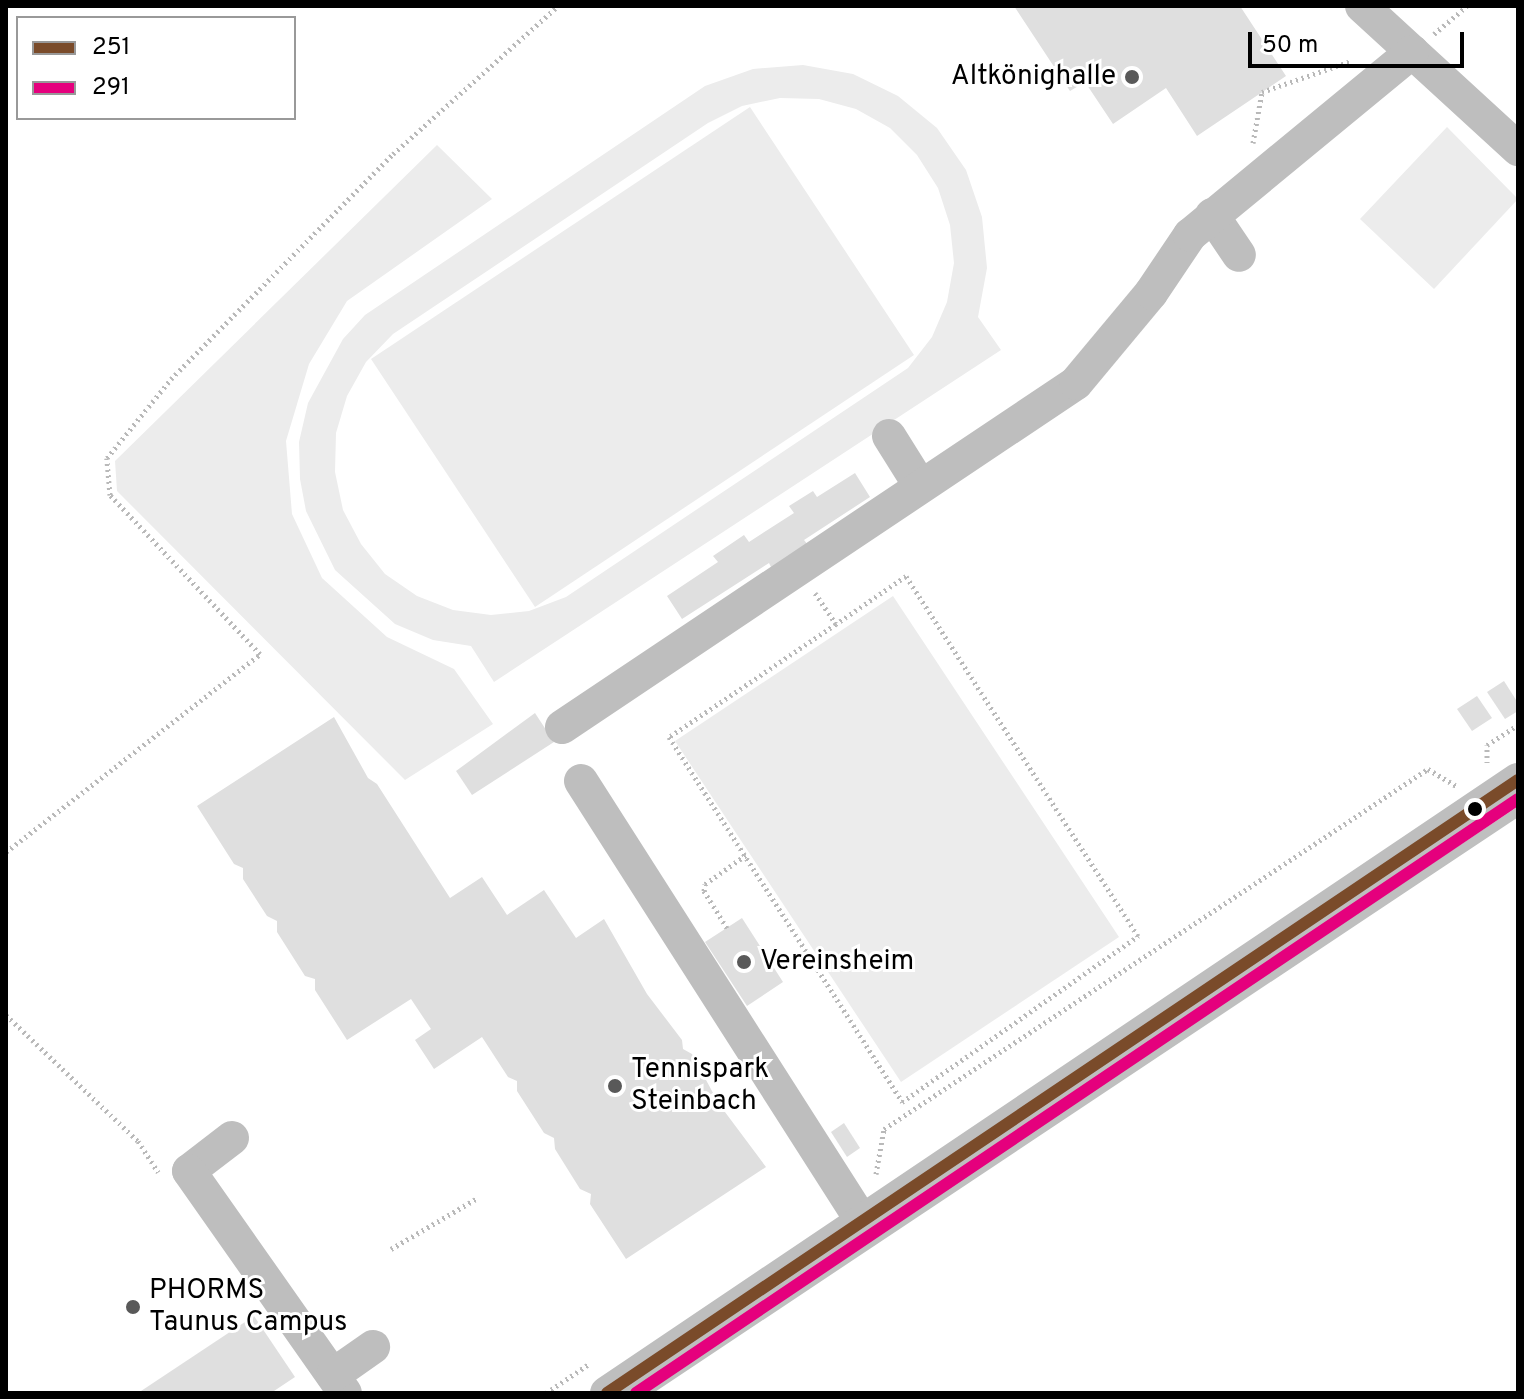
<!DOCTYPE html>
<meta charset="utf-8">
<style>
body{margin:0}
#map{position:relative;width:1524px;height:1399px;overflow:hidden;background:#fff;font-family:Overpass,sans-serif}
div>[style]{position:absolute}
.green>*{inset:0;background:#ececec}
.stream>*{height:9px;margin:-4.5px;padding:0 4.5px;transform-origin:4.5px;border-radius:4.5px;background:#bfbfbf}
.building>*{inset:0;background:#dfdfdf}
.path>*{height:5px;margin-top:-2.5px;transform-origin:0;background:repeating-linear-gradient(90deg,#b9b9b9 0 2px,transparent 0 6px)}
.minor>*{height:34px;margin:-17px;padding:0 17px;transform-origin:17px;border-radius:17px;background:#bebebe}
.bus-1>*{height:12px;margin:-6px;padding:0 6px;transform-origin:6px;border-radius:6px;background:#7a4b2a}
.bus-2>*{height:12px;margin:-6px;padding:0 6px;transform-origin:6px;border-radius:6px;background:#e5007d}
.dots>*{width:22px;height:22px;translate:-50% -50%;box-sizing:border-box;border:4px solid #fff;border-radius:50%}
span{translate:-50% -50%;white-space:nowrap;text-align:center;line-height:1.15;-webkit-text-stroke:6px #fff;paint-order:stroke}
.poi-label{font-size:28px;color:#000}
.right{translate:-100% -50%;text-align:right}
.left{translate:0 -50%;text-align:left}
.frame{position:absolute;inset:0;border:8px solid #000;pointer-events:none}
.legend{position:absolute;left:16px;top:16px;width:280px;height:104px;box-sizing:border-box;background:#fff;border:2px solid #999;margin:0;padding:10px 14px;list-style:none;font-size:24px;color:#000}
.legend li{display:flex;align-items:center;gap:16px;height:40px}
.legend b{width:40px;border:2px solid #999}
.scale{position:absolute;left:1248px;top:32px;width:216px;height:36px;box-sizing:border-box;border:4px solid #000;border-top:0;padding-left:10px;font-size:24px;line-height:28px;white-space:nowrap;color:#000;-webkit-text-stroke:6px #fff;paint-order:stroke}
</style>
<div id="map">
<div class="green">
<div style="clip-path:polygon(evenodd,803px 65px,853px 74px,898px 96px,937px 128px,966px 170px,982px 217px,987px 268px,978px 317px,1001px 350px,494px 682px,471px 646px,433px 640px,395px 624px,335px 570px,306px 511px,300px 479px,299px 442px,308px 403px,343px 339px,365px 315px,705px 86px,753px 69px,803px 65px,780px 98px,819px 99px,856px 109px,890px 128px,917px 155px,938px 188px,950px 225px,954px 263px,947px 302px,932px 337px,908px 368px,566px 597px,529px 611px,491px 615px,453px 610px,417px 596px,385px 574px,361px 544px,343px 510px,335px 472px,336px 433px,347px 396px,366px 362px,393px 334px,708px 123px,742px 106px,780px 98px)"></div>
<div style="clip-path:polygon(750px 107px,914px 355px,535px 607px,371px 359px)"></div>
<div style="clip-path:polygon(1447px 127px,1518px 199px,1434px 289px,1360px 219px)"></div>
<div style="clip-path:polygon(437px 145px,492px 199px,347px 301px,309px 364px,286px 441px,292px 514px,322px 578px,387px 637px,454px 669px,493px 724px,405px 780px,117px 491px,115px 461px)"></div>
<div style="clip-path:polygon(893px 596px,1119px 937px,901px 1082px,675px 741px)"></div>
</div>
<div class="stream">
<div style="left:644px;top:1393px;width:1050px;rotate:-33.66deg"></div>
</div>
<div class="building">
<div style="clip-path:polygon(1014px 6px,1240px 6px,1286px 76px,1197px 136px,1166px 88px,1113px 124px,1085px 82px,1070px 91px)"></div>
<div style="clip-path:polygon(855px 473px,870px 497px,804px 540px,808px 545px,772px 569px,769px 563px,682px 619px,667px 596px,718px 562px,713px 556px,744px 535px,749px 542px,794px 513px,789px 506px,813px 491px,817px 497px)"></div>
<div style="clip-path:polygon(1504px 681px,1518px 703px,1518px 711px,1505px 719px,1487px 692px)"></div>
<div style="clip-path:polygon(1477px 696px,1492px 718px,1472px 731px,1457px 709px)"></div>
<div style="clip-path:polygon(535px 713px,554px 742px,472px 795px,456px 771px)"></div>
<div style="clip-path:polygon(334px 717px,368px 778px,377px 784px,450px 898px,482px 877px,507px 915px,544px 890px,576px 938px,604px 919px,647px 994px,682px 1040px,683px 1049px,692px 1054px,719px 1104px,766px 1167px,626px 1259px,590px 1204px,591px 1194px,580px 1189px,555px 1149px,554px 1138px,544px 1133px,517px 1091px,517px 1081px,508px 1077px,482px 1037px,434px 1069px,415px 1040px,431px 1029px,411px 999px,347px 1040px,315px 990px,315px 979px,305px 976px,277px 932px,277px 921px,267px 916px,243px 879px,243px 868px,234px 864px,197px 806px)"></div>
<div style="clip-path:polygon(742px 918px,783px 982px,747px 1006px,705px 942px)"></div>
<div style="clip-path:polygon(844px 1123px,860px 1148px,847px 1157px,831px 1132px)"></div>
<div style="clip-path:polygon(254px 1316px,295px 1377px,271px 1393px,138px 1393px)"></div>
</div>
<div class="path">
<div style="left:1434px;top:34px;width:43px;rotate:-40.3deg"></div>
<div style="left:1253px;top:143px;width:52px;rotate:-80deg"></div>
<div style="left:1262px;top:92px;width:94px;rotate:-19.2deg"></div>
<div style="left:815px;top:593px;width:37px;rotate:56deg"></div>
<div style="left:836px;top:624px;width:202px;rotate:145.9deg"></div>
<div style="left:669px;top:737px;width:433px;rotate:57.4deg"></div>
<div style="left:902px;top:1102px;width:289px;rotate:-35.1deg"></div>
<div style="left:1138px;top:936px;width:428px;rotate:-122.8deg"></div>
<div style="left:906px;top:576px;width:85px;rotate:145.6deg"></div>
<div style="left:1487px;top:763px;width:18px;rotate:-90deg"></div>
<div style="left:1487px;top:745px;width:37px;rotate:-33deg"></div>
<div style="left:6px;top:852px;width:322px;rotate:-37.9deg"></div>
<div style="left:260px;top:654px;width:219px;rotate:-133.3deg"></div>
<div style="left:110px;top:495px;width:37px;rotate:-95deg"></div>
<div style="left:107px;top:458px;width:102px;rotate:-51deg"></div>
<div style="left:171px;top:379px;width:316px;rotate:-45.4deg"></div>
<div style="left:393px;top:154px;width:222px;rotate:-41.9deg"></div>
<div style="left:727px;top:928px;width:44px;rotate:-121.9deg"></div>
<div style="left:704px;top:891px;width:7px;rotate:-82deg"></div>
<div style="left:705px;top:884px;width:50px;rotate:-35.3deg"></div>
<div style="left:6px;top:1015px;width:182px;rotate:43.7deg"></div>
<div style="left:138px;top:1141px;width:37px;rotate:57deg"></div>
<div style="left:876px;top:1174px;width:46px;rotate:-79.9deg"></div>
<div style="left:884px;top:1129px;width:652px;rotate:-33.5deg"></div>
<div style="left:1428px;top:769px;width:33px;rotate:31deg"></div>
<div style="left:391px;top:1249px;width:99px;rotate:-30.5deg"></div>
<div style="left:546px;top:1393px;width:52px;rotate:-34deg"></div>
</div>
<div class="minor">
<div style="left:1362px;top:6px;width:212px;rotate:42.5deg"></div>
<div style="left:1212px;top:215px;width:48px;rotate:56deg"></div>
<div style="left:889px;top:436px;width:57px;rotate:58deg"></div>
<div style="left:562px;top:727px;width:618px;rotate:-33.79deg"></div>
<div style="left:1076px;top:383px;width:117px;rotate:-50.2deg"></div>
<div style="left:1151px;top:293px;width:70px;rotate:-56.1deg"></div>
<div style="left:1190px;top:235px;width:288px;rotate:-39.5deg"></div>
<div style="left:581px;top:781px;width:526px;rotate:57.43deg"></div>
<div style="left:232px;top:1138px;width:54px;rotate:142.5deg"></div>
<div style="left:189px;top:1171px;width:271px;rotate:54.9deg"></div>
<div style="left:333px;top:1375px;width:49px;rotate:-35deg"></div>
<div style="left:607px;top:1393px;width:1098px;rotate:-33.94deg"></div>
</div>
<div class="bus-1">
<div style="left:607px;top:1393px;width:1098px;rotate:-33.94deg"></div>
</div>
<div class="bus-2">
<div style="left:636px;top:1393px;width:1063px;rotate:-33.96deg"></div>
</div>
<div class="dots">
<div style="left:1132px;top:77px;background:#595959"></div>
<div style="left:1475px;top:809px;background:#000"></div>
<div style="left:744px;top:962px;background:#595959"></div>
<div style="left:615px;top:1086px;background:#595959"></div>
<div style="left:133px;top:1307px;background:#595959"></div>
</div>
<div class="poi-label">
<span class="right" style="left:1116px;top:77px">Altkönighalle</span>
<span class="left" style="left:760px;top:962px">Vereinsheim</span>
<span class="left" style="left:631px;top:1086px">Tennispark<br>Steinbach</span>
<span class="left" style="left:149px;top:1307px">PHORMS<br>Taunus Campus</span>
</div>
<div class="frame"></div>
<ul class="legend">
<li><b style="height:10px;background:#7a4b2a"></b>251</li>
<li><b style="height:10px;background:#e5007d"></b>291</li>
</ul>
<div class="scale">50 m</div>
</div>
